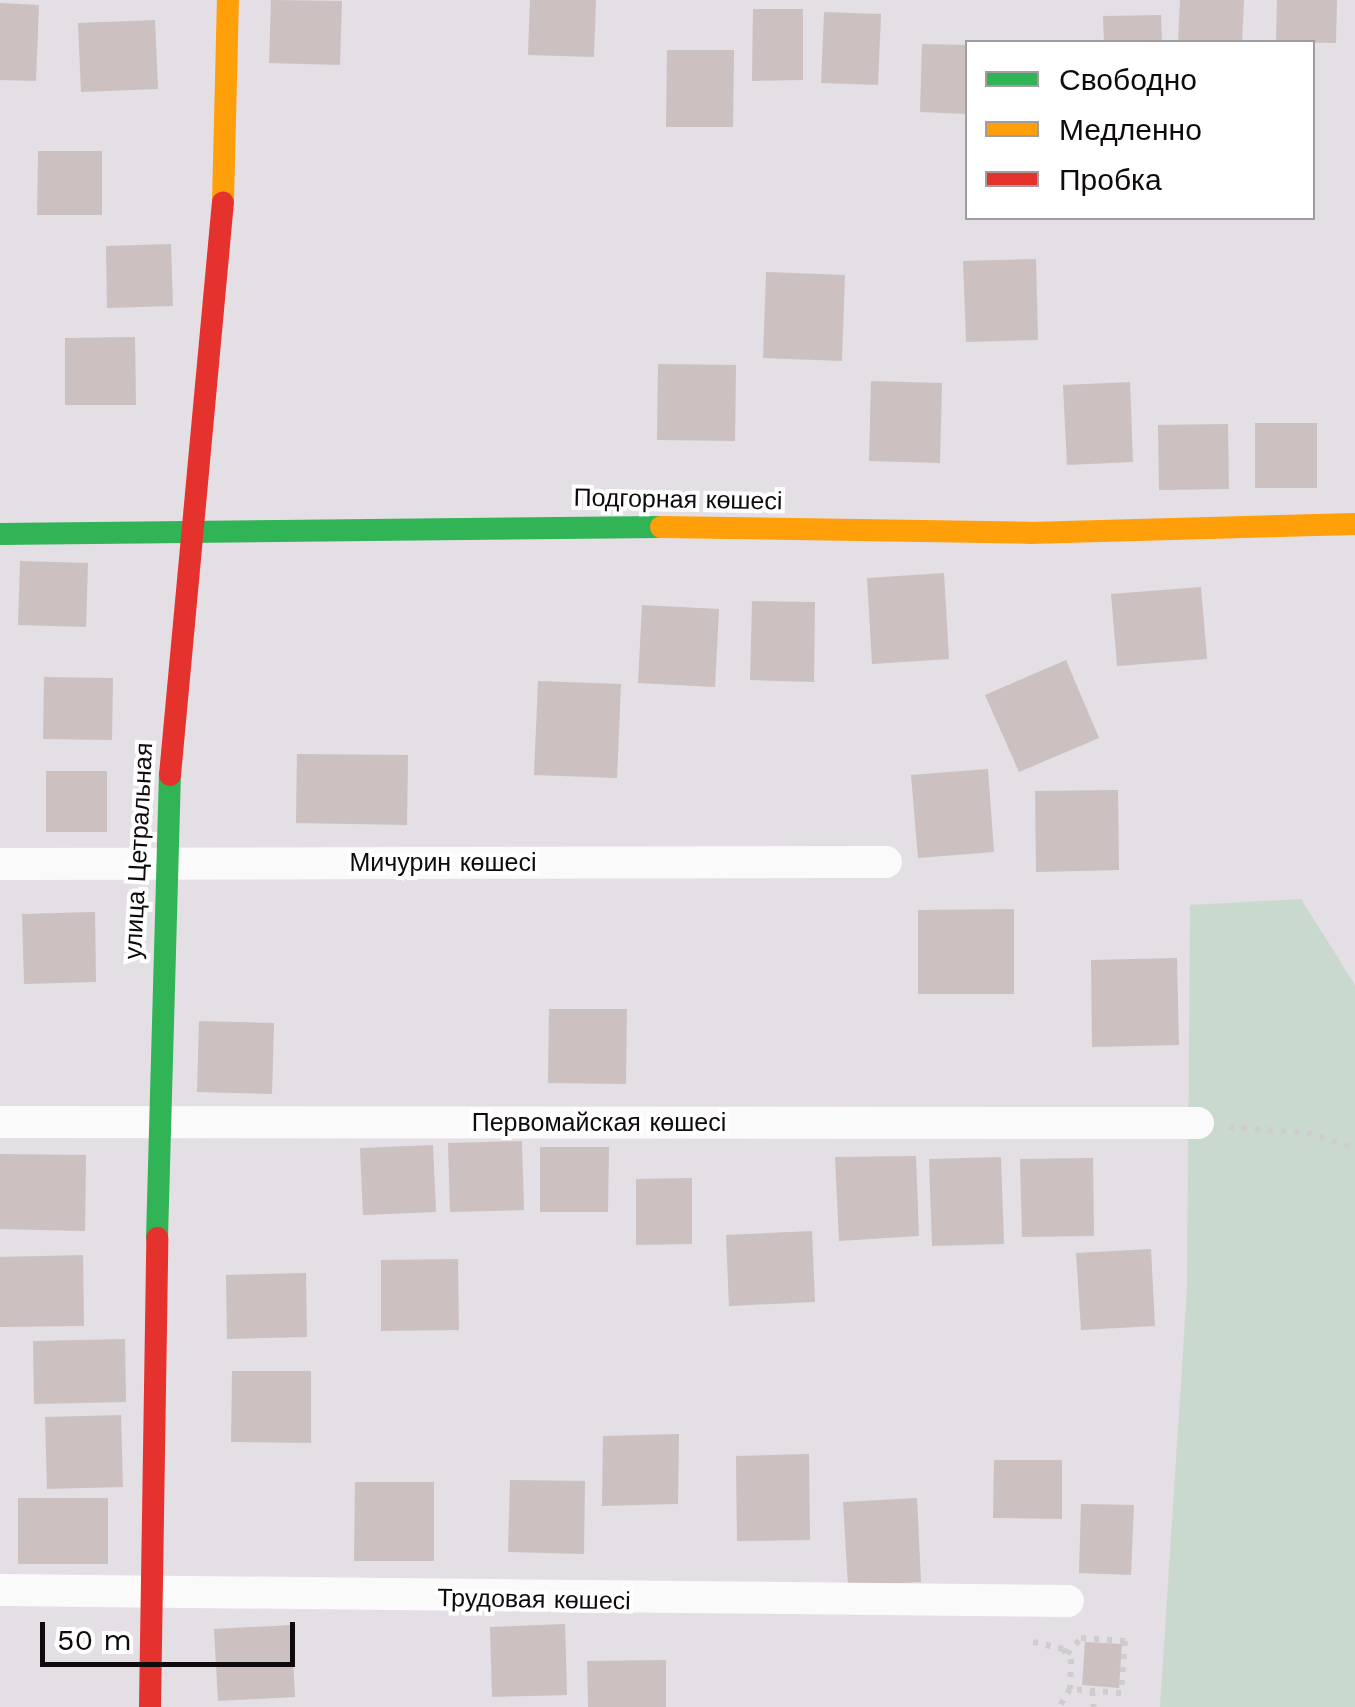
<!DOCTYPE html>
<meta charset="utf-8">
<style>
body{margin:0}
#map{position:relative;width:1355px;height:1707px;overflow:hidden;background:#e4dee5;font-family:"Work Sans",sans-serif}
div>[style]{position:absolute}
.green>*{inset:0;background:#cad9cd}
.building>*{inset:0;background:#ccc0c1}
.path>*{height:6px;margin-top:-3px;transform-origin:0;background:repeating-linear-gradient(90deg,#cfcccf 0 5px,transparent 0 13px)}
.street>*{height:32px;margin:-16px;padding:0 16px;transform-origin:16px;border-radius:16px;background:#fbfafb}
.fast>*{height:22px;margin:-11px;padding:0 11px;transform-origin:11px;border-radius:11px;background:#30b455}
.slow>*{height:22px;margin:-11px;padding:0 11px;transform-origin:11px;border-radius:11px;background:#ff9f0a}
.jam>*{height:22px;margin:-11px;padding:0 11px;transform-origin:11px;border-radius:11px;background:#e5322d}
span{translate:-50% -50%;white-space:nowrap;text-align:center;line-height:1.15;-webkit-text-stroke:8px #fff;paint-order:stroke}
.street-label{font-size:25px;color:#0e0a0e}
.legend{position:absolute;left:965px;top:40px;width:350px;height:180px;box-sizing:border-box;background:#fff;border:2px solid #9f9d9f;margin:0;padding:12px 18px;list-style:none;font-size:30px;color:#0e0a0e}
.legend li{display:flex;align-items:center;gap:20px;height:50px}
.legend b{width:50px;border:2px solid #9f9d9f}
.scale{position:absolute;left:40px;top:1622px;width:255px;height:45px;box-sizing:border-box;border:5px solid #0e0a0e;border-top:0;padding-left:12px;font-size:30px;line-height:35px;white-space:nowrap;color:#0e0a0e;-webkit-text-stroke:8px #fff;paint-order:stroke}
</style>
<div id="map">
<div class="green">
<div style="clip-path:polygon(1301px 899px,1355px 985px,1355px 1707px,1160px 1707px,1187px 1289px,1190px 905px)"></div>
</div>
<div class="building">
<div style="clip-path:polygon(271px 0,342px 1px,340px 65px,269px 63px)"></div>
<div style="clip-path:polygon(530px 0,596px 0,594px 57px,528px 55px)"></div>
<div style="clip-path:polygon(1180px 0,1244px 0,1242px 42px,1178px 42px)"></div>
<div style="clip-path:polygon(1277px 0,1337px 0,1336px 43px,1276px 42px)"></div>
<div style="clip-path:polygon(0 3px,39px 5px,36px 81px,0 80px)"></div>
<div style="clip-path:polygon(753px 9px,803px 9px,803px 80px,752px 81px)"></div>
<div style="clip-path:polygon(824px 12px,881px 14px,878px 85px,821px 83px)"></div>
<div style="clip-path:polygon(1161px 15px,1162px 42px,1104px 42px,1103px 16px)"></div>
<div style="clip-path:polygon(155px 20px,158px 89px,81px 92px,78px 23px)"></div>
<div style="clip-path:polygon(922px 44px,968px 45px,968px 114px,920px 112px)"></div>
<div style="clip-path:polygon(667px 50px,734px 50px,733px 127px,666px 127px)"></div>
<div style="clip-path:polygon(38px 151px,102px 151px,102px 215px,37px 215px)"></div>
<div style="clip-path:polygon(171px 244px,173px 306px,107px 308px,106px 246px)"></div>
<div style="clip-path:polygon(1036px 259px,1038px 340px,966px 342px,963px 261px)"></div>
<div style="clip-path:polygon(766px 272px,845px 275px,842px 361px,763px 358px)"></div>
<div style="clip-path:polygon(135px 337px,136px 405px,65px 405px,65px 338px)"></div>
<div style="clip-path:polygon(658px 364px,736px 365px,735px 441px,657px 440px)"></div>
<div style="clip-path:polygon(871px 381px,942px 383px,940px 463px,869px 461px)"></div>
<div style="clip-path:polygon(1130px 382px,1133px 462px,1067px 465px,1063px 385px)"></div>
<div style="clip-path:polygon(1255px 423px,1317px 423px,1317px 488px,1255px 488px)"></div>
<div style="clip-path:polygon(1228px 424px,1229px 489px,1159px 490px,1158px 425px)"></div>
<div style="clip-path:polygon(20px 561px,88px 563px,86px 627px,18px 625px)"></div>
<div style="clip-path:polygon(944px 573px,949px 659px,872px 664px,867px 578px)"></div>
<div style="clip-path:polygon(1201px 587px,1207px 659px,1117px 666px,1111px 594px)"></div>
<div style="clip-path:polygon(752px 601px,815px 602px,814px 682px,750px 680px)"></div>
<div style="clip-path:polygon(642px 605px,719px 609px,715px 687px,638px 683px)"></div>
<div style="clip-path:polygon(1066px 660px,1099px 738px,1019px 772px,985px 695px)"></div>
<div style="clip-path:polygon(44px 677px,113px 678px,112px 740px,43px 739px)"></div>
<div style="clip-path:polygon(538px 681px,621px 684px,617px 778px,534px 775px)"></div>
<div style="clip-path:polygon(297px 754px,408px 755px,407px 825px,296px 823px)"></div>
<div style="clip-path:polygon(988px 769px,994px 852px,918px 858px,911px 775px)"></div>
<div style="clip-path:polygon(46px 771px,107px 771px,107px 832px,46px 832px)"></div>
<div style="clip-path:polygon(1118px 790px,1119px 870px,1036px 872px,1035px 791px)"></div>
<div style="clip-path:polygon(1014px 909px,1014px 994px,918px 994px,918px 910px)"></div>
<div style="clip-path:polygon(95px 912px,96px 982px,24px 984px,22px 914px)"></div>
<div style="clip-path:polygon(1177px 958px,1179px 1045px,1092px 1047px,1091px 960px)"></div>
<div style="clip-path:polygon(549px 1009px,627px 1009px,626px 1084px,548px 1083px)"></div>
<div style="clip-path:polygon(199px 1021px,274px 1023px,272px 1094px,197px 1092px)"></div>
<div style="clip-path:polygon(522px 1141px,524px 1210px,450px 1212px,448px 1143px)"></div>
<div style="clip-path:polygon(433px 1145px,436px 1212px,363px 1215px,360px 1148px)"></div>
<div style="clip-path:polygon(540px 1147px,609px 1147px,608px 1212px,540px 1212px)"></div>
<div style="clip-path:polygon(0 1154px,86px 1155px,85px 1231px,0 1229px)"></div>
<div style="clip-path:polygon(916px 1156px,919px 1236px,839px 1241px,835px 1157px)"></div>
<div style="clip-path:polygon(1001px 1157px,1004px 1244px,932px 1246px,929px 1159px)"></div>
<div style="clip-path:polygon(1093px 1158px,1094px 1236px,1022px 1237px,1020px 1159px)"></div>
<div style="clip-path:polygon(692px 1178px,692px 1244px,636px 1245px,636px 1179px)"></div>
<div style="clip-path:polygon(812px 1231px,815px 1302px,729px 1306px,726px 1235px)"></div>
<div style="clip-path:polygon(1151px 1249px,1155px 1326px,1081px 1330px,1076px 1253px)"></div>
<div style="clip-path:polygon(83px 1255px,84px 1326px,0 1327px,0 1257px)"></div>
<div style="clip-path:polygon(458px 1259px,459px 1330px,381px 1331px,381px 1260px)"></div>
<div style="clip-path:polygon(306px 1273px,307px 1337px,227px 1339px,226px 1275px)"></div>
<div style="clip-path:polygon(125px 1339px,126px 1402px,34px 1404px,33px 1341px)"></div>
<div style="clip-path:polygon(232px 1371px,311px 1371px,311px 1443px,231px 1442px)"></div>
<div style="clip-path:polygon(121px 1415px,123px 1487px,47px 1489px,45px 1417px)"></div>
<div style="clip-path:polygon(679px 1434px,678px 1504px,602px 1506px,603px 1436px)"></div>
<div style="clip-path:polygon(809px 1454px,810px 1540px,737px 1541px,736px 1456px)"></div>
<div style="clip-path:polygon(994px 1460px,1062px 1460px,1062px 1519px,993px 1518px)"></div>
<div style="clip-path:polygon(510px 1480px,585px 1481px,584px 1554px,508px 1552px)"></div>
<div style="clip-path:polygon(355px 1482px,434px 1482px,434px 1561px,354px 1561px)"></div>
<div style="clip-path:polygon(18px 1498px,108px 1498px,108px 1564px,18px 1564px)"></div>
<div style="clip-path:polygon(917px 1498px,921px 1582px,848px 1586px,843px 1502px)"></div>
<div style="clip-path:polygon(1081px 1504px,1134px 1505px,1131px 1575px,1079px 1573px)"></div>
<div style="clip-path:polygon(565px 1624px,567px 1695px,492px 1697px,490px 1627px)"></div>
<div style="clip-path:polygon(291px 1625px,295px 1697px,218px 1701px,214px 1629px)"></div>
<div style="clip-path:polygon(1085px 1642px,1122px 1644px,1119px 1688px,1082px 1685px)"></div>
<div style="clip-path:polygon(666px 1660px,666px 1707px,588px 1707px,587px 1661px)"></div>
</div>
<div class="path">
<div style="left:1229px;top:1127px;width:78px;rotate:4.4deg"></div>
<div style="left:1307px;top:1133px;width:50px;rotate:17.4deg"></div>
<div style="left:1033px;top:1642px;width:31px;rotate:13deg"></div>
<div style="left:1063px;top:1649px;width:13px;rotate:51deg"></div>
<div style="left:1071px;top:1659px;width:30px;rotate:92deg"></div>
<div style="left:1070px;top:1689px;width:21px;rotate:121deg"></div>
<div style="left:1067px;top:1654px;width:21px;rotate:-49deg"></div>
<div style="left:1081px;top:1638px;width:44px;rotate:3.9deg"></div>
<div style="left:1125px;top:1641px;width:52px;rotate:94.4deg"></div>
<div style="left:1121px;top:1693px;width:51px;rotate:-175.5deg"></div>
<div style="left:1092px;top:1691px;width:16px;rotate:83deg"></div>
</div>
<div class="street">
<div style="left:0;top:864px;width:886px;rotate:-0.13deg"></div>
<div style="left:0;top:1122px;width:1198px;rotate:0.05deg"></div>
<div style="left:0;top:1590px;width:1068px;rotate:0.59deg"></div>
</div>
<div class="fast">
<div style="left:0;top:534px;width:661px;rotate:-0.61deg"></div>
<div style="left:157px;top:1238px;width:463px;rotate:-88.4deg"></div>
</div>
<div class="slow">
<div style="left:223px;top:202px;width:202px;rotate:-88.6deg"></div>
<div style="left:661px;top:527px;width:368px;rotate:0.9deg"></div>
<div style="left:1029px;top:533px;width:326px;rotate:-1.6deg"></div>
</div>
<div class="jam">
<div style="left:170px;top:775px;width:575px;rotate:-84.72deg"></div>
<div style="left:150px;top:1707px;width:469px;rotate:-89.1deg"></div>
</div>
<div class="street-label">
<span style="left:678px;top:500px;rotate:1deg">Подгорная көшесі</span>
<span style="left:139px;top:851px;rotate:-87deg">улица Цетральная</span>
<span style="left:443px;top:863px">Мичурин көшесі</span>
<span style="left:599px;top:1123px">Первомайская көшесі</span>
<span style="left:534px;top:1600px;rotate:1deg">Трудовая көшесі</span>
</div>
<ul class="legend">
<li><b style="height:12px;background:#30b455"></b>Свободно</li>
<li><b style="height:12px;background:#ff9f0a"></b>Медленно</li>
<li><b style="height:12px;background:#e5322d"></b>Пробка</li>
</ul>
<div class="scale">50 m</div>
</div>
